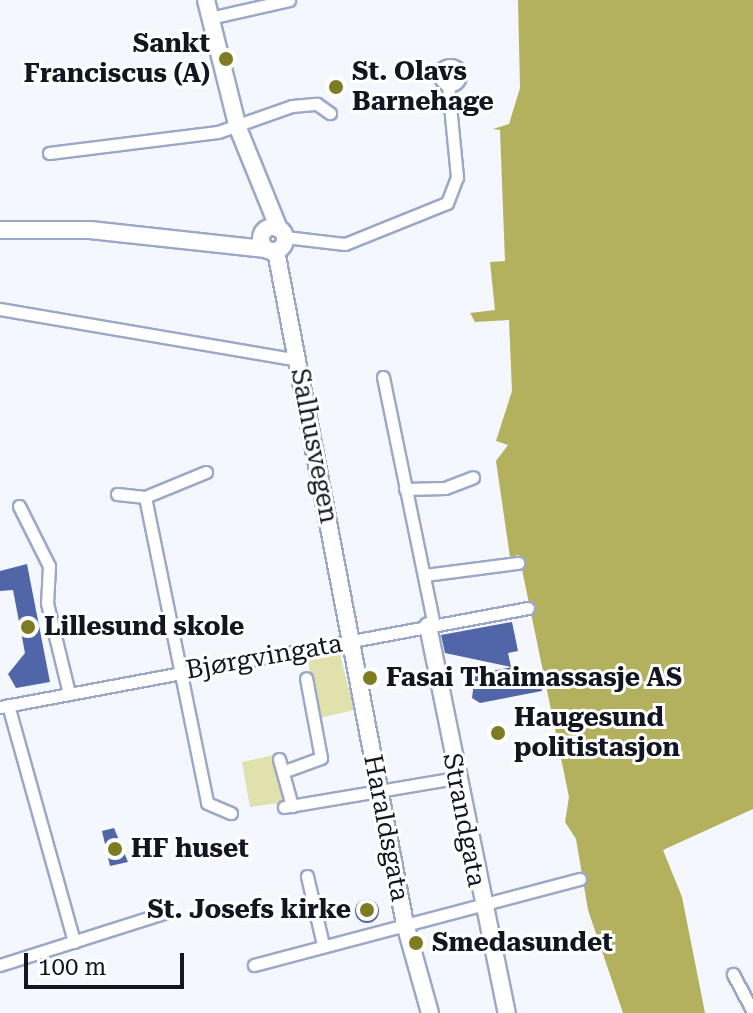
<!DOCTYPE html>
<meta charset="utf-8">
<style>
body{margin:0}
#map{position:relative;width:753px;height:1013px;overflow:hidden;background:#f4f7fe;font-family:"Roboto Serif",serif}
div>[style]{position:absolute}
.green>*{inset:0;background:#e1e1ad}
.water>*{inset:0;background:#b3b15d}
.building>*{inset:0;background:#5066a8}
.round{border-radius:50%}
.roads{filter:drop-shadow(2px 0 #9ba8c7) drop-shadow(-2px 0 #9ba8c7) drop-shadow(0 2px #9ba8c7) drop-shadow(0 -2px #9ba8c7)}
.street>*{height:11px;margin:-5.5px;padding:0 5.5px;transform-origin:5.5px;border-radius:5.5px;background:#fff}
.street>.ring{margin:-5.5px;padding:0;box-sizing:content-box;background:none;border:11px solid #fff;border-radius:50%}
.secondary>*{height:16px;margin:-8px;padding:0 8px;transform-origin:8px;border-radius:8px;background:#fff}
.secondary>.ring{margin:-8px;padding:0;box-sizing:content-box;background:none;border:16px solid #fff;border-radius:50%}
.dots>*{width:22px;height:22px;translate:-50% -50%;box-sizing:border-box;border:4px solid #fff;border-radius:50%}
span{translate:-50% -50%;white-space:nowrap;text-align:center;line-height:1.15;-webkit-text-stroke:6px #fff;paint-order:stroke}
.poi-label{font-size:26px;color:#121621;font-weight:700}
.right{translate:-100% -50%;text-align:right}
.left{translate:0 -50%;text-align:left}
.street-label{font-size:26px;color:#121621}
.scale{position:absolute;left:24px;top:953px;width:160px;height:36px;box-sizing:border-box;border:4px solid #121621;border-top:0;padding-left:10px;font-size:24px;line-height:28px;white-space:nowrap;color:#121621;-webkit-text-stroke:6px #fff;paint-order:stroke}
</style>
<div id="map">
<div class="green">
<div style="clip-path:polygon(340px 654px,354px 710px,316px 719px,308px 660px)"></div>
<div style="clip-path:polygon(274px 755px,285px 802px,250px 807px,242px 762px)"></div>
</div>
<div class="water">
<div style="clip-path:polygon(518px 0,753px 0,753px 809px,663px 850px,682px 897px,705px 1013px,623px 1013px,588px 910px,576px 839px,565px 822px,569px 797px,519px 555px,510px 557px,496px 461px,508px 445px,496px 441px,512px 391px,509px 320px,475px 322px,470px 313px,495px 310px,490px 262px,505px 261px,500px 130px,493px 129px,509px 124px,520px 88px)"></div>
</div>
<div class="building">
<div style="clip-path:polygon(27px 564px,50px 682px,16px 688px,8px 674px,25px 653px,13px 590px,0 591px,0 571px)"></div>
<div style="clip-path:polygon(512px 622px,518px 651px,508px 653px,511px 667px,445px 653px,441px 635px)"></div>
<div style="clip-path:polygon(512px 667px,539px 673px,542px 691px,480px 703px,472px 698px,475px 674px)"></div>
<div style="clip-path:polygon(114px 828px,128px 862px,110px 866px,102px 831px)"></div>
<div class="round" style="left:355px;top:899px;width:24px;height:24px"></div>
</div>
<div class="roads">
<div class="street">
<div style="left:210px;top:18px;width:81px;rotate:-12.8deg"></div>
<div class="ring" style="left:440px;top:65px;width:9px;height:9px"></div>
<div style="left:49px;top:153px;width:170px;rotate:-7.1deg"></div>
<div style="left:218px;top:132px;width:78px;rotate:-19.4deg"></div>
<div style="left:292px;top:106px;width:25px;rotate:-5deg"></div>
<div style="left:317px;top:104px;width:16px;rotate:35deg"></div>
<div style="left:285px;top:237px;width:60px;rotate:6.7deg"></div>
<div style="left:345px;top:244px;width:110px;rotate:-21.9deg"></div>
<div style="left:447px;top:203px;width:28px;rotate:-69deg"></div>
<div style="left:457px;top:177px;width:92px;rotate:-95.6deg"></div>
<div style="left:0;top:309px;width:301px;rotate:9.7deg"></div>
<div style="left:383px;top:377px;width:253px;rotate:78.4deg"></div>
<div style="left:405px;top:489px;width:40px;rotate:-1.4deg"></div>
<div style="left:445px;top:488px;width:30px;rotate:-21deg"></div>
<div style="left:117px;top:494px;width:28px;rotate:6deg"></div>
<div style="left:145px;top:497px;width:312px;rotate:78.5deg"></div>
<div style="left:207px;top:803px;width:26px;rotate:23deg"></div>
<div style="left:145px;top:497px;width:66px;rotate:-22.3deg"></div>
<div style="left:19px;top:506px;width:67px;rotate:63.4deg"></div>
<div style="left:49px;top:566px;width:37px;rotate:93deg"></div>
<div style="left:47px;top:603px;width:93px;rotate:76.3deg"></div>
<div style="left:425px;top:575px;width:94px;rotate:-7.4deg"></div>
<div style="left:8px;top:705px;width:246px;rotate:74.4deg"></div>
<div style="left:0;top:707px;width:537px;rotate:-10.62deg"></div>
<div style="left:279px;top:759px;width:49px;rotate:74.5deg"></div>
<div style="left:285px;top:771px;width:38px;rotate:-20deg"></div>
<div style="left:321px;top:758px;width:81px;rotate:-100.6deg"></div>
<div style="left:284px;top:807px;width:174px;rotate:-9.6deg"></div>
<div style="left:307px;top:876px;width:71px;rotate:76.9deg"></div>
<div style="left:0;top:965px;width:172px;rotate:-17.6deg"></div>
<div style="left:254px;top:965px;width:337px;rotate:-14.8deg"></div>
<div style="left:733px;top:974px;width:43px;rotate:62.2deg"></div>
</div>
<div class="secondary">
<div style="left:206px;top:0;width:132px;rotate:76deg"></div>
<div style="left:238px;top:128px;width:109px;rotate:67.9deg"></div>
<div class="ring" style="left:261px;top:227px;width:8px;height:8px"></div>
<div style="left:0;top:230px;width:90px"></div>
<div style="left:90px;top:230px;width:177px;rotate:6.2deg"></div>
<div style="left:276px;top:251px;width:685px;rotate:79.15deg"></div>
<div style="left:405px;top:924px;width:92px;rotate:74.3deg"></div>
<div style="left:428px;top:626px;width:395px;rotate:78.5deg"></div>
</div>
</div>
<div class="dots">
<div style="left:226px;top:59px;background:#7e7c23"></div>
<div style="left:336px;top:87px;background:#7e7c23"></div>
<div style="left:28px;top:627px;background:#7e7c23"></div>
<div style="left:370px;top:678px;background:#7e7c23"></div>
<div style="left:498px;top:733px;background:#7e7c23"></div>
<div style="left:115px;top:849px;background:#7e7c23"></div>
<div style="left:367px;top:910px;background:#7e7c23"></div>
<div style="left:416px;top:943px;background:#7e7c23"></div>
</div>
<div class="poi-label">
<span class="right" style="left:210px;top:59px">Sankt<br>Franciscus (A)</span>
<span class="left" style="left:352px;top:87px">St. Olavs<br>Barnehage</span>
<span class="left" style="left:44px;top:627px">Lillesund skole</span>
<span class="left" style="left:386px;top:678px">Fasai Thaimassasje AS</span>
<span class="left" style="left:514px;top:733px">Haugesund<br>politistasjon</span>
<span class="left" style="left:131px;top:849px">HF huset</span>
<span class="right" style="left:351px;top:910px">St. Josefs kirke</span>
<span class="left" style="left:432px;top:943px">Smedasundet</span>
</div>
<div class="street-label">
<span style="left:314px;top:446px;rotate:79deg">Salhusvegen</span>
<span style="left:264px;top:657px;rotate:-10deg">Bjørgvingata</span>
<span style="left:464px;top:820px;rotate:79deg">Strandgata</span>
<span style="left:386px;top:828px;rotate:79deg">Haraldsgata</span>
</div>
<div class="scale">100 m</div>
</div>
